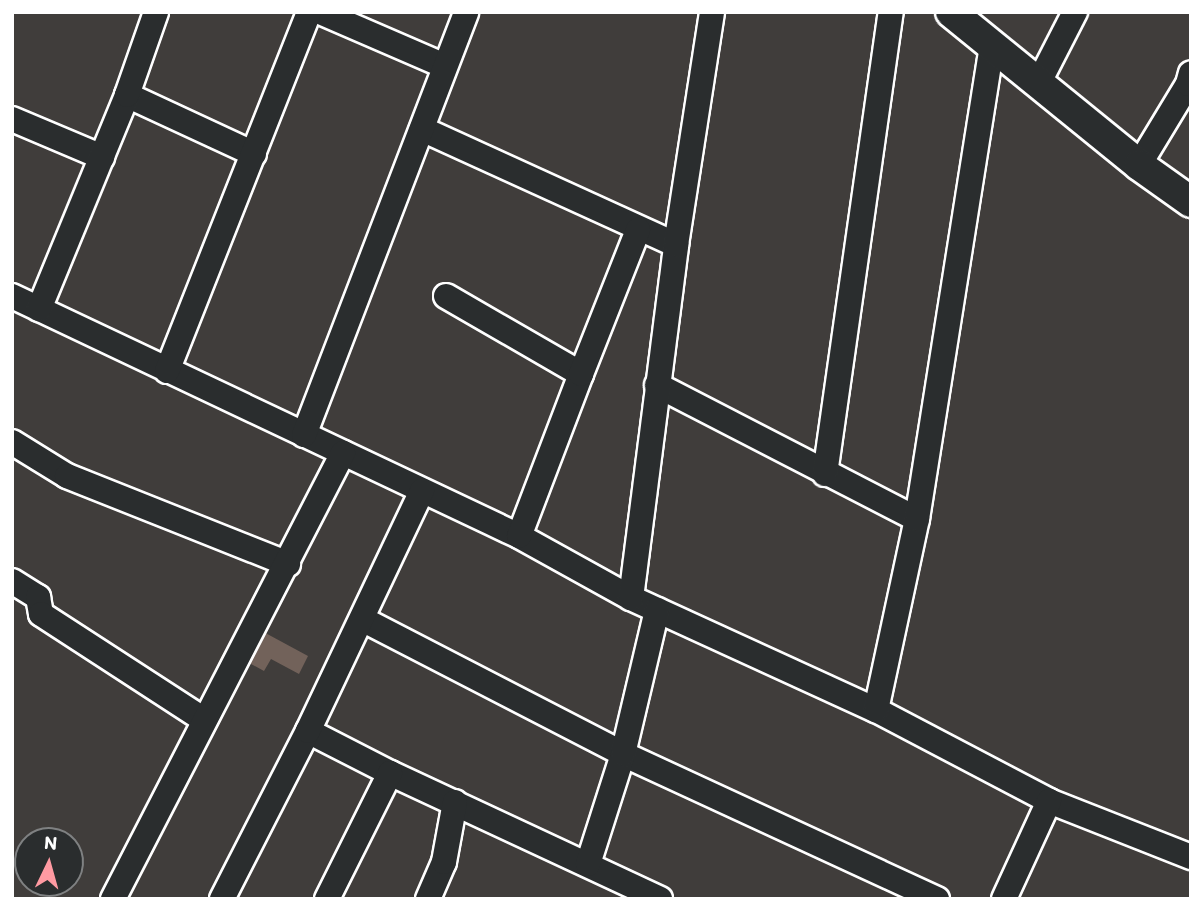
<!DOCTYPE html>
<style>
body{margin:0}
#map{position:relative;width:1203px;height:911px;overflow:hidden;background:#403d3b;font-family:Itim,sans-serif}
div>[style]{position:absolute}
.building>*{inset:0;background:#72625a}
.roads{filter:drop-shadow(2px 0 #fff) drop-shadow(-2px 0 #fff) drop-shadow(0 2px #fff) drop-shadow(0 -2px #fff)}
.minor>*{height:24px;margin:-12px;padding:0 12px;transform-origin:12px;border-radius:12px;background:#2a2d2e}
.major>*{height:30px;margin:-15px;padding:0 15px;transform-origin:15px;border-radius:15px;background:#2a2d2e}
span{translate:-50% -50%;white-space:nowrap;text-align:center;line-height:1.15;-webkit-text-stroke:5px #2a2d2e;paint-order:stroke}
.frame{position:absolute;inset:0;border:14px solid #fff;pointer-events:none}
.north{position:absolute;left:14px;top:827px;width:70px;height:70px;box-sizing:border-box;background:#2a2d2e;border:2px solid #7f8182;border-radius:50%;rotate:5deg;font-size:19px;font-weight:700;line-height:28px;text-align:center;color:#fff}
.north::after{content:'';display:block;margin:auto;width:24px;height:32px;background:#ff9aa2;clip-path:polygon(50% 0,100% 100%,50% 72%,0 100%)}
</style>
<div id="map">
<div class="building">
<div style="clip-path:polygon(258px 629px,308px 656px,299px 674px,271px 659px,264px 671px,242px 659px)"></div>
</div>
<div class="roads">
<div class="minor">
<div style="left:320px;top:12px;width:136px;rotate:23.4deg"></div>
<div style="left:1039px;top:82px;width:79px;rotate:-62.8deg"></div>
<div style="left:127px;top:95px;width:140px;rotate:24.9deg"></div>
<div style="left:12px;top:119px;width:98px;rotate:22.9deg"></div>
<div style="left:422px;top:129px;width:279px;rotate:24.5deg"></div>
<div style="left:1139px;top:165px;width:95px;rotate:-58.8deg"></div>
<div style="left:1188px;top:84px;width:11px;rotate:-75deg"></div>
<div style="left:12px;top:296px;width:561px;rotate:25.33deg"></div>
<div style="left:519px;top:536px;width:128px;rotate:29deg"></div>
<div style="left:631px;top:598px;width:269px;rotate:24.6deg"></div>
<div style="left:876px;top:710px;width:195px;rotate:27.7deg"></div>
<div style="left:1049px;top:801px;width:153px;rotate:21.5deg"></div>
<div style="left:446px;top:296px;width:156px;rotate:30deg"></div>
<div style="left:581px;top:374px;width:173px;rotate:110.9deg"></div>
<div style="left:39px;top:309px;width:231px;rotate:-67.6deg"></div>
<div style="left:127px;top:95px;width:88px;rotate:-70.7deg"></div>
<div style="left:167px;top:371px;width:386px;rotate:-68.4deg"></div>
<div style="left:581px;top:374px;width:155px;rotate:-68.4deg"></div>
<div style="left:657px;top:385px;width:292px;rotate:27.3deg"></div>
<div style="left:304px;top:435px;width:453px;rotate:-69deg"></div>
<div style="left:12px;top:442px;width:65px;rotate:31.7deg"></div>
<div style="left:67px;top:476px;width:238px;rotate:21.7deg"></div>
<div style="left:825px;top:474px;width:467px;rotate:-81.9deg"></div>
<div style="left:12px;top:581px;width:31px;rotate:32deg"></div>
<div style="left:38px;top:597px;width:17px;rotate:80deg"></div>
<div style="left:41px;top:614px;width:194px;rotate:33deg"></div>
<div style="left:631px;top:598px;width:356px;rotate:-82.7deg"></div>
<div style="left:676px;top:245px;width:236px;rotate:-81.2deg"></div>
<div style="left:362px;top:619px;width:294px;rotate:27.3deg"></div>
<div style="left:623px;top:754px;width:346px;rotate:24.8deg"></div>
<div style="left:876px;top:710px;width:195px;rotate:-77.9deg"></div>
<div style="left:917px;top:519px;width:481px;rotate:-81deg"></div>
<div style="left:308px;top:731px;width:92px;rotate:27.1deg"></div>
<div style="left:390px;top:773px;width:298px;rotate:25deg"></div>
<div style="left:588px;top:864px;width:115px;rotate:-72.3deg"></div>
<div style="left:623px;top:754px;width:148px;rotate:-76.7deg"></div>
<div style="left:113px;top:899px;width:502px;rotate:-62.72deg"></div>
<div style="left:222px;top:899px;width:189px;rotate:-62.9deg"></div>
<div style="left:308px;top:731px;width:266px;rotate:-64.6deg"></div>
<div style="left:327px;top:899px;width:141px;rotate:-63.4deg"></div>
<div style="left:428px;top:899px;width:40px;rotate:-66.6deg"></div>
<div style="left:444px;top:862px;width:61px;rotate:-79.6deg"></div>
<div style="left:1004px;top:899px;width:108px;rotate:-65.3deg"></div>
</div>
<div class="major">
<div style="left:951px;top:12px;width:242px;rotate:39.1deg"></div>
<div style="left:1139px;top:165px;width:64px;rotate:35.4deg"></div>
</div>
</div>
<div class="frame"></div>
<div class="north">N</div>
</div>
